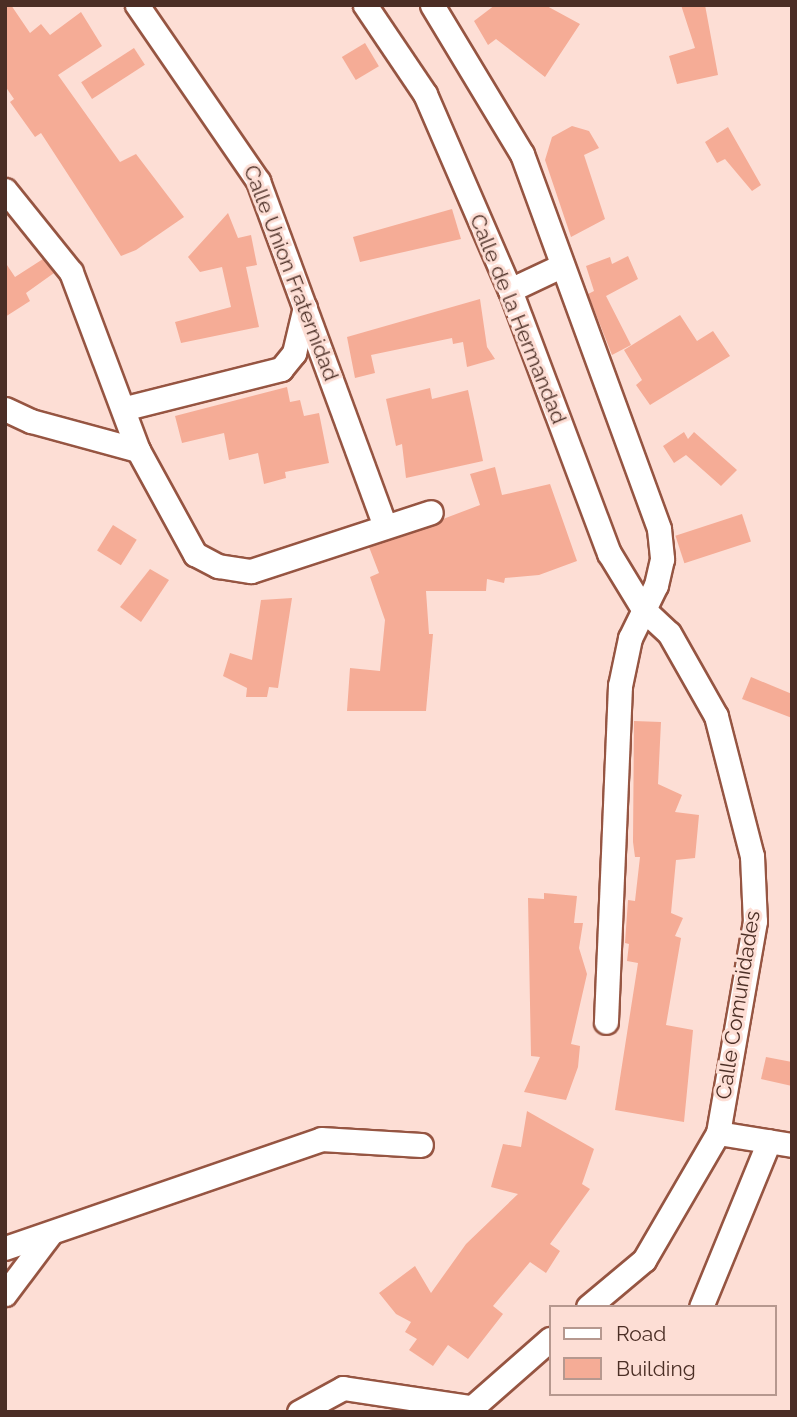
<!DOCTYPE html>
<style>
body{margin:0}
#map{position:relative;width:797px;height:1417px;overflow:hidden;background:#fdded5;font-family:Raleway,sans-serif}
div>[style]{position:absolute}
.building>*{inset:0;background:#f5ac96;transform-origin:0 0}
.roads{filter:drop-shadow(2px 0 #965542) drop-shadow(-2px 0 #965542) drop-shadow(0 2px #965542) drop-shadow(0 -2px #965542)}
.street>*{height:23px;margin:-11.5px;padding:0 11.5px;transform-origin:11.5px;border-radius:11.5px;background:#fff}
span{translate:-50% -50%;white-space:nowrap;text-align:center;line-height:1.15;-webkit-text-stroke:6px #fdded5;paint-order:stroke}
.street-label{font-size:21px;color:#4b2e25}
.frame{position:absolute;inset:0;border:7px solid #4b2e25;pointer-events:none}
.legend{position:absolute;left:549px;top:1305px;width:228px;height:91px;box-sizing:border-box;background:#fdded5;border:2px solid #b6988f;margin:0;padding:9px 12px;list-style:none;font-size:21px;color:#4b2e25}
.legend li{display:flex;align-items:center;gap:14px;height:35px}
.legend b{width:35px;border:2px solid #b6988f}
</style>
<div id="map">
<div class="building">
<i style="clip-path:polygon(5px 5px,11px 5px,30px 33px,41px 24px,50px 35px,81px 12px,102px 46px,58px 75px,120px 162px,136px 154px,184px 217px,136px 250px,121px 256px,41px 133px,35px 137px,10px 102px,14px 99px,5px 86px)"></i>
<i style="clip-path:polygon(495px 5px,545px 5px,580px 24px,545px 77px,496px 39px,488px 45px,474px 21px)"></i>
<i style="clip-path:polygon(681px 5px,705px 5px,718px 75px,677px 84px,669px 56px,695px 48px)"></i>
<i style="left:365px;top:43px;width:27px;height:27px;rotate:59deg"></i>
<i style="left:134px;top:48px;width:20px;height:63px;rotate:57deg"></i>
<i style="clip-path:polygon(572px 126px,589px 131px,599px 148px,584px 155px,605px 219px,571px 237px,545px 160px,552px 137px)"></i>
<i style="clip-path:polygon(728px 127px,761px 185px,752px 191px,725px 159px,717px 163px,705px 142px)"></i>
<i style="clip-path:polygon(452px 209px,461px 239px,360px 262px,353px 237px)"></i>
<i style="clip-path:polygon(228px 213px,238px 238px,251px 235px,257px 265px,246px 267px,259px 327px,181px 343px,175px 322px,231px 307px,222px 267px,200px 272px,188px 257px)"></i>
<i style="clip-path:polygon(628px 256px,638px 279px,606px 296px,631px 345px,612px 355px,588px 294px,594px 291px,586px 266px,610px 257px,612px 264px)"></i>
<i style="clip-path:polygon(43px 259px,54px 273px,26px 293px,30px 301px,5px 317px,5px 262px,15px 277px)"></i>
<i style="clip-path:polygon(480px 299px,487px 347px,495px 359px,467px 367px,463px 342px,453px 344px,452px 338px,371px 355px,375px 373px,355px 378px,347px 337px)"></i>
<i style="clip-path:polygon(680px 315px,697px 341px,713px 331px,730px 356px,650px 405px,636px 385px,642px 380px,624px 350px)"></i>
<i style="clip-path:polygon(287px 387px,290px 402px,300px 400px,304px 416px,319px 413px,329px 463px,285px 472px,286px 478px,264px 484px,258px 453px,229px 460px,224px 433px,182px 443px,175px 416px)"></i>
<i style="clip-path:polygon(430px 388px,432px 399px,468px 390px,483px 461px,406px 478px,402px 444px,396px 446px,386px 399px)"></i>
<i style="clip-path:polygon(684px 432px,688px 439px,694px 432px,737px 470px,721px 486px,686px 455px,674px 463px,663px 446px)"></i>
<i style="clip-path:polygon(495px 467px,502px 495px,550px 484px,577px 561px,539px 575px,505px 578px,504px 583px,487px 579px,486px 591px,426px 591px,429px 634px,433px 634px,426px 711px,347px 711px,350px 668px,380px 671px,385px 620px,370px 577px,379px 573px,369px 547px,480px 505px,470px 474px)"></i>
<i style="left:742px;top:514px;width:29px;height:70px;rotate:72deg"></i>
<i style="left:113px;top:525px;width:28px;height:30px;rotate:32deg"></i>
<i style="clip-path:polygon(150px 569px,169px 580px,141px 622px,120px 607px)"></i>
<i style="clip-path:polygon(292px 598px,278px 688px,269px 687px,267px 697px,246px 697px,247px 688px,223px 676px,230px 653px,252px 660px,261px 600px)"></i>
<i style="clip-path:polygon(751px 677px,792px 694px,792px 718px,742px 699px)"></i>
<i style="clip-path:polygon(634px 721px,661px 722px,658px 784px,682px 795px,675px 812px,699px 815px,695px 858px,676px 860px,671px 913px,683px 918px,675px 936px,681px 938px,666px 1025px,693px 1030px,684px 1122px,615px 1110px,638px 963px,627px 961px,629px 944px,625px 943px,628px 900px,635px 901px,640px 857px,635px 857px,633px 842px)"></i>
<i style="clip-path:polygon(544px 893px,577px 896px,574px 923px,583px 923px,579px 948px,587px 974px,571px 1044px,580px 1046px,578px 1067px,566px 1100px,524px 1092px,540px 1057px,531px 1056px,528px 898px,544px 899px)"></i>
<i style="clip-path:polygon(766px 1057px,792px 1062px,792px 1086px,761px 1079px)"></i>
<i style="clip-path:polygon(527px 1111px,594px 1149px,582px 1184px,590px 1189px,550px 1244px,560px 1251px,546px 1273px,530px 1262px,493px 1306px,503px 1314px,468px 1359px,448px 1345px,433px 1366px,409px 1350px,417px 1339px,405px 1332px,411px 1322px,396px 1314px,379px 1293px,415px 1266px,431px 1293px,466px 1244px,518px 1194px,491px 1187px,503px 1144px,521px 1147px)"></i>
</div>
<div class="roads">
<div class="street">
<i style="left:137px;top:5px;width:214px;rotate:55.5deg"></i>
<i style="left:258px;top:181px;width:368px;rotate:69.8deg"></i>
<i style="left:365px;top:5px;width:107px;rotate:56deg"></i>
<i style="left:425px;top:94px;width:214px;rotate:66.6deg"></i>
<i style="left:510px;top:290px;width:281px;rotate:69.4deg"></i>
<i style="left:609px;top:553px;width:66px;rotate:58.7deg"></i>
<i style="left:643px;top:609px;width:35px;rotate:43deg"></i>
<i style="left:669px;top:633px;width:95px;rotate:60.5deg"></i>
<i style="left:716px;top:716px;width:145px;rotate:75.6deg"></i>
<i style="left:752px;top:856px;width:65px;rotate:87.4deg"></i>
<i style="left:755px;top:921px;width:215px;rotate:99.9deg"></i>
<i style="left:718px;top:1133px;width:147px;rotate:120.2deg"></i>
<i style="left:644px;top:1260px;width:73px;rotate:140deg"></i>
<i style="left:432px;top:5px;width:174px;rotate:58.9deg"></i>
<i style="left:522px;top:154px;width:399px;rotate:69.9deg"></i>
<i style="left:659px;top:529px;width:30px;rotate:84deg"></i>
<i style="left:662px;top:559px;width:27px;rotate:103deg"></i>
<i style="left:656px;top:585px;width:59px;rotate:116.1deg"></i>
<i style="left:630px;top:638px;width:49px;rotate:101.8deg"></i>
<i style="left:620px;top:686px;width:336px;rotate:92.4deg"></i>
<i style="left:5px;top:190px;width:105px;rotate:51.2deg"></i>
<i style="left:71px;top:272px;width:190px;rotate:69.4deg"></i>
<i style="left:138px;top:450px;width:119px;rotate:61.3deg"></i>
<i style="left:195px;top:554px;width:26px;rotate:28deg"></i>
<i style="left:218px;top:566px;width:33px;rotate:9deg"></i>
<i style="left:251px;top:571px;width:189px;rotate:-18.1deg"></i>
<i style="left:510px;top:290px;width:56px;rotate:-25.2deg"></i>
<i style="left:126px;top:408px;width:160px;rotate:-14.1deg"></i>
<i style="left:281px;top:369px;width:21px;rotate:-51deg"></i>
<i style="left:294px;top:353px;width:47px;rotate:-76.6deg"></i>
<i style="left:5px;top:409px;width:29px;rotate:25deg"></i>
<i style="left:31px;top:421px;width:111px;rotate:15.2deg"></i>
<i style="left:718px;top:1133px;width:75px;rotate:9.2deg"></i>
<i style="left:5px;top:1248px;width:334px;rotate:-19deg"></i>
<i style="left:321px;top:1139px;width:100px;rotate:3.4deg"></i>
<i style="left:5px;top:1294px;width:75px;rotate:-53.1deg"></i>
<i style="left:701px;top:1307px;width:179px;rotate:-67.7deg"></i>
<i style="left:299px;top:1412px;width:50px;rotate:-28.6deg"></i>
<i style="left:343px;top:1388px;width:127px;rotate:8.6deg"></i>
<i style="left:467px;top:1412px;width:111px;rotate:-41.3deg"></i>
</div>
</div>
<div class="street-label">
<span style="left:291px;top:273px;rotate:69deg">Calle Union Fraternidad</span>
<span style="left:518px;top:319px;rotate:68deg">Calle de la Hermandad</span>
<span style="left:738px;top:1005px;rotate:-81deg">Calle Comunidades</span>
</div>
<div class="frame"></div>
<ul class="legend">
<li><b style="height:9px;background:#fff"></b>Road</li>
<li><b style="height:19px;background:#f5ac96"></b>Building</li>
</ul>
</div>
